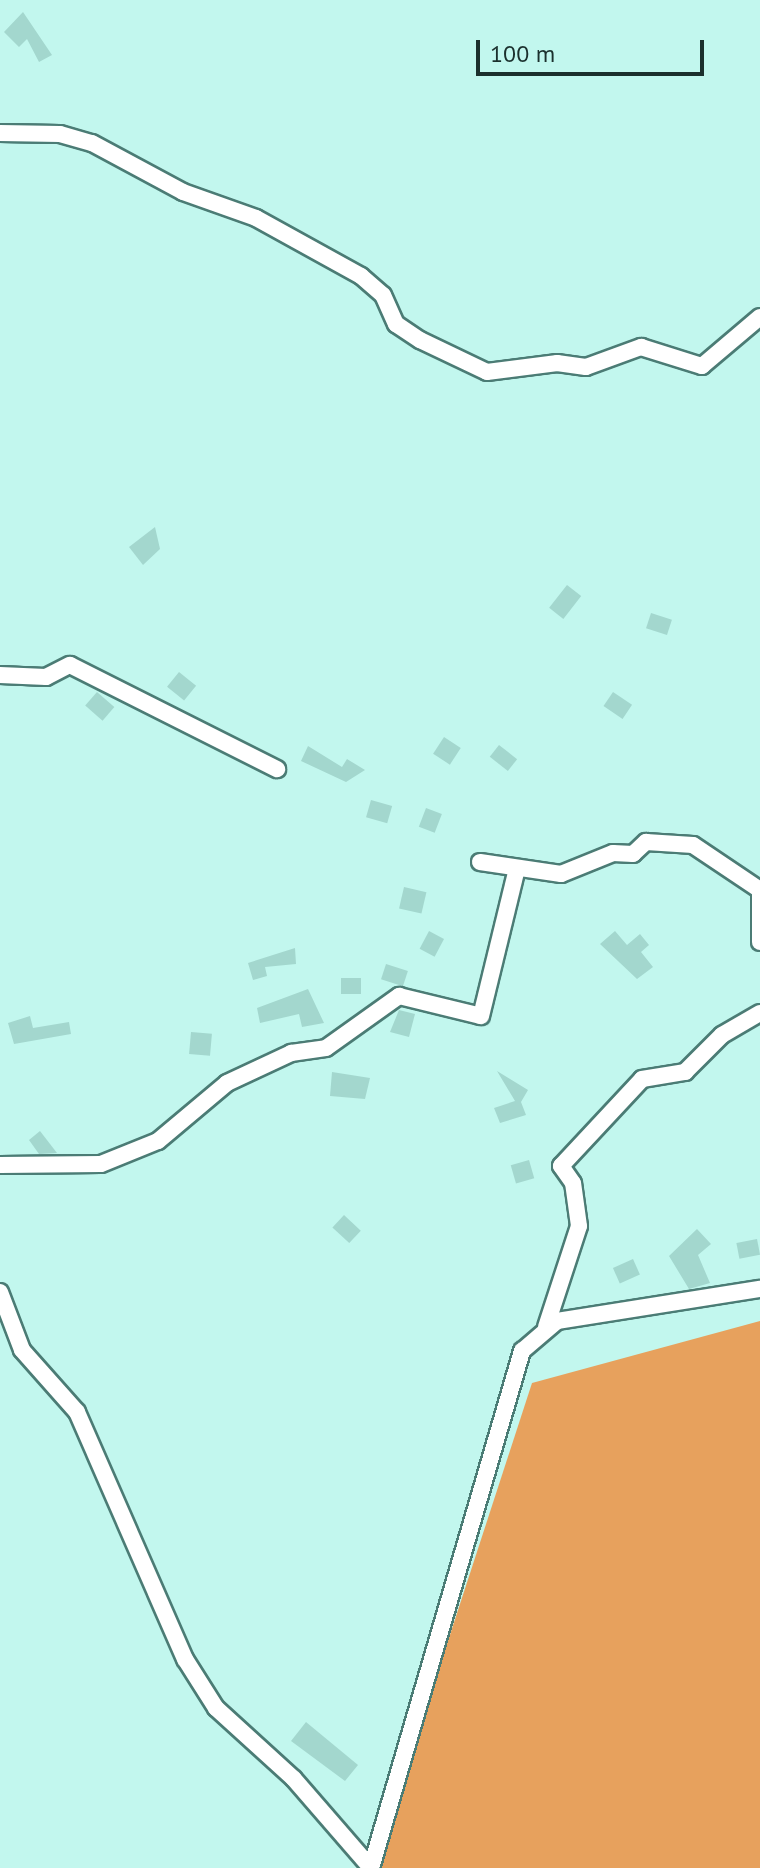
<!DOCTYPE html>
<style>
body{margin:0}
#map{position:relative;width:760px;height:1868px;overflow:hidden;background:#c2f7ee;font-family:"PT Sans",sans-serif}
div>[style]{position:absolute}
.forest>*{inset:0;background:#e7a15d}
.building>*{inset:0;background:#a3d7ce;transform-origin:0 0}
.roads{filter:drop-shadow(2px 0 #4b7c75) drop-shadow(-2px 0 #4b7c75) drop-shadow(0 2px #4b7c75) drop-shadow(0 -2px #4b7c75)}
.street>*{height:16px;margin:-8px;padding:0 8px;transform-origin:8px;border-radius:8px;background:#fff}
span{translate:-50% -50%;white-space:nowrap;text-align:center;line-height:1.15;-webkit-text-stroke:7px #c2f7ee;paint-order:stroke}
.scale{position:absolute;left:476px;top:40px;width:228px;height:36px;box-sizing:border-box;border:4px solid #1b302d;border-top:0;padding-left:10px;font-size:24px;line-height:28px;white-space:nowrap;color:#1b302d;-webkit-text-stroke:6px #c2f7ee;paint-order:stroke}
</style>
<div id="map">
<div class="forest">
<i style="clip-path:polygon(760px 1321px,760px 1868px,374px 1868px,532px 1383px)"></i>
</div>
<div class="building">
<i style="clip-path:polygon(23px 12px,52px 55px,39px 62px,27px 39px,19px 47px,4px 32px)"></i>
<i style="clip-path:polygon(155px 527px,160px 549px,143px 565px,129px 547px)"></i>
<i style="left:567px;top:585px;width:18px;height:29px;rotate:38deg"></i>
<i style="left:651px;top:613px;width:22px;height:16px;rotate:18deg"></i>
<i style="left:179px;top:672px;width:22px;height:19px;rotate:39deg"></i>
<i style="left:97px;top:692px;width:23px;height:18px;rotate:41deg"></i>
<i style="left:613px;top:692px;width:23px;height:17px;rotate:34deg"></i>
<i style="left:444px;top:737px;width:20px;height:20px;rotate:33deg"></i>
<i style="left:499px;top:745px;width:23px;height:15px;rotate:38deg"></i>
<i style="clip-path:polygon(308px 746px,342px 767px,347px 759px,365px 770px,346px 782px,301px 761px)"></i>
<i style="left:371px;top:800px;width:22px;height:18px;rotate:16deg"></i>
<i style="left:426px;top:808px;width:17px;height:20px;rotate:21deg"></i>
<i style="left:404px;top:887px;width:23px;height:22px;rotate:13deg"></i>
<i style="left:429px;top:931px;width:17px;height:20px;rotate:28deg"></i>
<i style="clip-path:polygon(615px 931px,627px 945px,640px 934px,649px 945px,641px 952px,653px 967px,637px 979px,600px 944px)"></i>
<i style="clip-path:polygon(295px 948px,296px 964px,265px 967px,267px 976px,253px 980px,248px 963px)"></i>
<i style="left:386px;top:964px;width:23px;height:16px;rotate:18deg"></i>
<i style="left:341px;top:978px;width:20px;height:16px"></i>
<i style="clip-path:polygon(308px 989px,324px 1023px,302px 1027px,299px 1014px,260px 1023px,257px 1008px)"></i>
<i style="clip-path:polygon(399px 1010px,415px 1014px,409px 1037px,390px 1032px)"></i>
<i style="clip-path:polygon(30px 1016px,33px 1028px,69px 1022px,71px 1034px,14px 1044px,8px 1023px)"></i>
<i style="left:191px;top:1032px;width:21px;height:22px;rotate:5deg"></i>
<i style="clip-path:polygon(497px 1071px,528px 1090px,521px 1102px,526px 1115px,500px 1123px,494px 1108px,515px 1101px)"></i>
<i style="clip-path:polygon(332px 1072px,370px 1078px,365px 1099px,330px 1096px)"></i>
<i style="clip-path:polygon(40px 1131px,57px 1153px,39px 1154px,29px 1140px)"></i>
<i style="left:529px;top:1160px;width:19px;height:19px;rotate:74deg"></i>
<i style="left:344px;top:1215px;width:23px;height:17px;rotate:43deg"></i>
<i style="clip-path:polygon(697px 1229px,711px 1244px,698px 1255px,710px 1283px,689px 1289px,669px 1256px)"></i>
<i style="left:757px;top:1239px;width:16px;height:21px;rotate:79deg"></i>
<i style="left:633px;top:1259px;width:17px;height:22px;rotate:66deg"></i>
<i style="clip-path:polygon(306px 1722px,358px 1765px,345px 1781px,291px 1741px)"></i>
</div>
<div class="roads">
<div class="street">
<i style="left:0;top:133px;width:60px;rotate:1deg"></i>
<i style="left:60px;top:134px;width:33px;rotate:16deg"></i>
<i style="left:92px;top:143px;width:103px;rotate:28.3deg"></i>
<i style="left:183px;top:192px;width:77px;rotate:19.6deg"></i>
<i style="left:256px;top:218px;width:120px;rotate:28.9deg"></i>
<i style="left:361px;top:276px;width:29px;rotate:41deg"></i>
<i style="left:383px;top:295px;width:32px;rotate:66deg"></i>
<i style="left:396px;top:324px;width:29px;rotate:34deg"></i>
<i style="left:420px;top:340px;width:74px;rotate:25.5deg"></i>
<i style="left:487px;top:372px;width:71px;rotate:-7.3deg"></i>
<i style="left:557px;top:363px;width:29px;rotate:8deg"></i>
<i style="left:586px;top:367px;width:59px;rotate:-20deg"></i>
<i style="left:641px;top:347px;width:64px;rotate:17.3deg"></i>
<i style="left:702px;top:366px;width:76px;rotate:-40.2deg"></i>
<i style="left:0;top:675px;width:46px;rotate:2.5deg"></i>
<i style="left:46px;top:677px;width:27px;rotate:-27deg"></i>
<i style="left:70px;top:665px;width:232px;rotate:26.7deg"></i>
<i style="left:480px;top:862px;width:82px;rotate:8.4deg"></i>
<i style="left:561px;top:874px;width:56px;rotate:-22deg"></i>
<i style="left:613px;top:853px;width:20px;rotate:3deg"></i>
<i style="left:633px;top:854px;width:18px;rotate:-43deg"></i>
<i style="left:646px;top:842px;width:47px;rotate:3.7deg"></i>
<i style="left:693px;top:845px;width:81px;rotate:33.9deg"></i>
<i style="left:760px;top:890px;width:52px;rotate:90deg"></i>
<i style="left:0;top:1165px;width:101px;rotate:-0.6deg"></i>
<i style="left:101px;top:1164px;width:61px;rotate:-22deg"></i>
<i style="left:158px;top:1141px;width:90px;rotate:-40deg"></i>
<i style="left:227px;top:1083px;width:71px;rotate:-25.1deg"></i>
<i style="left:291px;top:1053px;width:35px;rotate:-8deg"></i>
<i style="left:326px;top:1048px;width:90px;rotate:-35.5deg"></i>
<i style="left:399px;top:996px;width:84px;rotate:13.7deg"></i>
<i style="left:481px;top:1016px;width:152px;rotate:-76.3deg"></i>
<i style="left:0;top:1292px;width:62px;rotate:69.2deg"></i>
<i style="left:22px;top:1350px;width:83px;rotate:48.4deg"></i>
<i style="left:77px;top:1412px;width:270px;rotate:66.4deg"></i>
<i style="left:185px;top:1659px;width:58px;rotate:57.7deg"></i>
<i style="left:216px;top:1708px;width:105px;rotate:42.3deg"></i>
<i style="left:294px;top:1779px;width:118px;rotate:49.1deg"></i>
<i style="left:546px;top:1327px;width:106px;rotate:-71.9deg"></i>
<i style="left:579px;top:1226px;width:43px;rotate:-97.9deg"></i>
<i style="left:573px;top:1183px;width:21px;rotate:-125deg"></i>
<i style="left:561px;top:1166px;width:119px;rotate:-47deg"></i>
<i style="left:642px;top:1079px;width:44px;rotate:-9.2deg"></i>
<i style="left:685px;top:1072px;width:52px;rotate:-45deg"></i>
<i style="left:722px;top:1035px;width:44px;rotate:-30.1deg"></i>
<i style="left:371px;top:1868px;width:539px;rotate:-73.72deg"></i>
<i style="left:522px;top:1351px;width:46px;rotate:-40.6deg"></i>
<i style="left:557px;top:1321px;width:206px;rotate:-9deg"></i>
</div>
</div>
<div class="scale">100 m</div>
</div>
